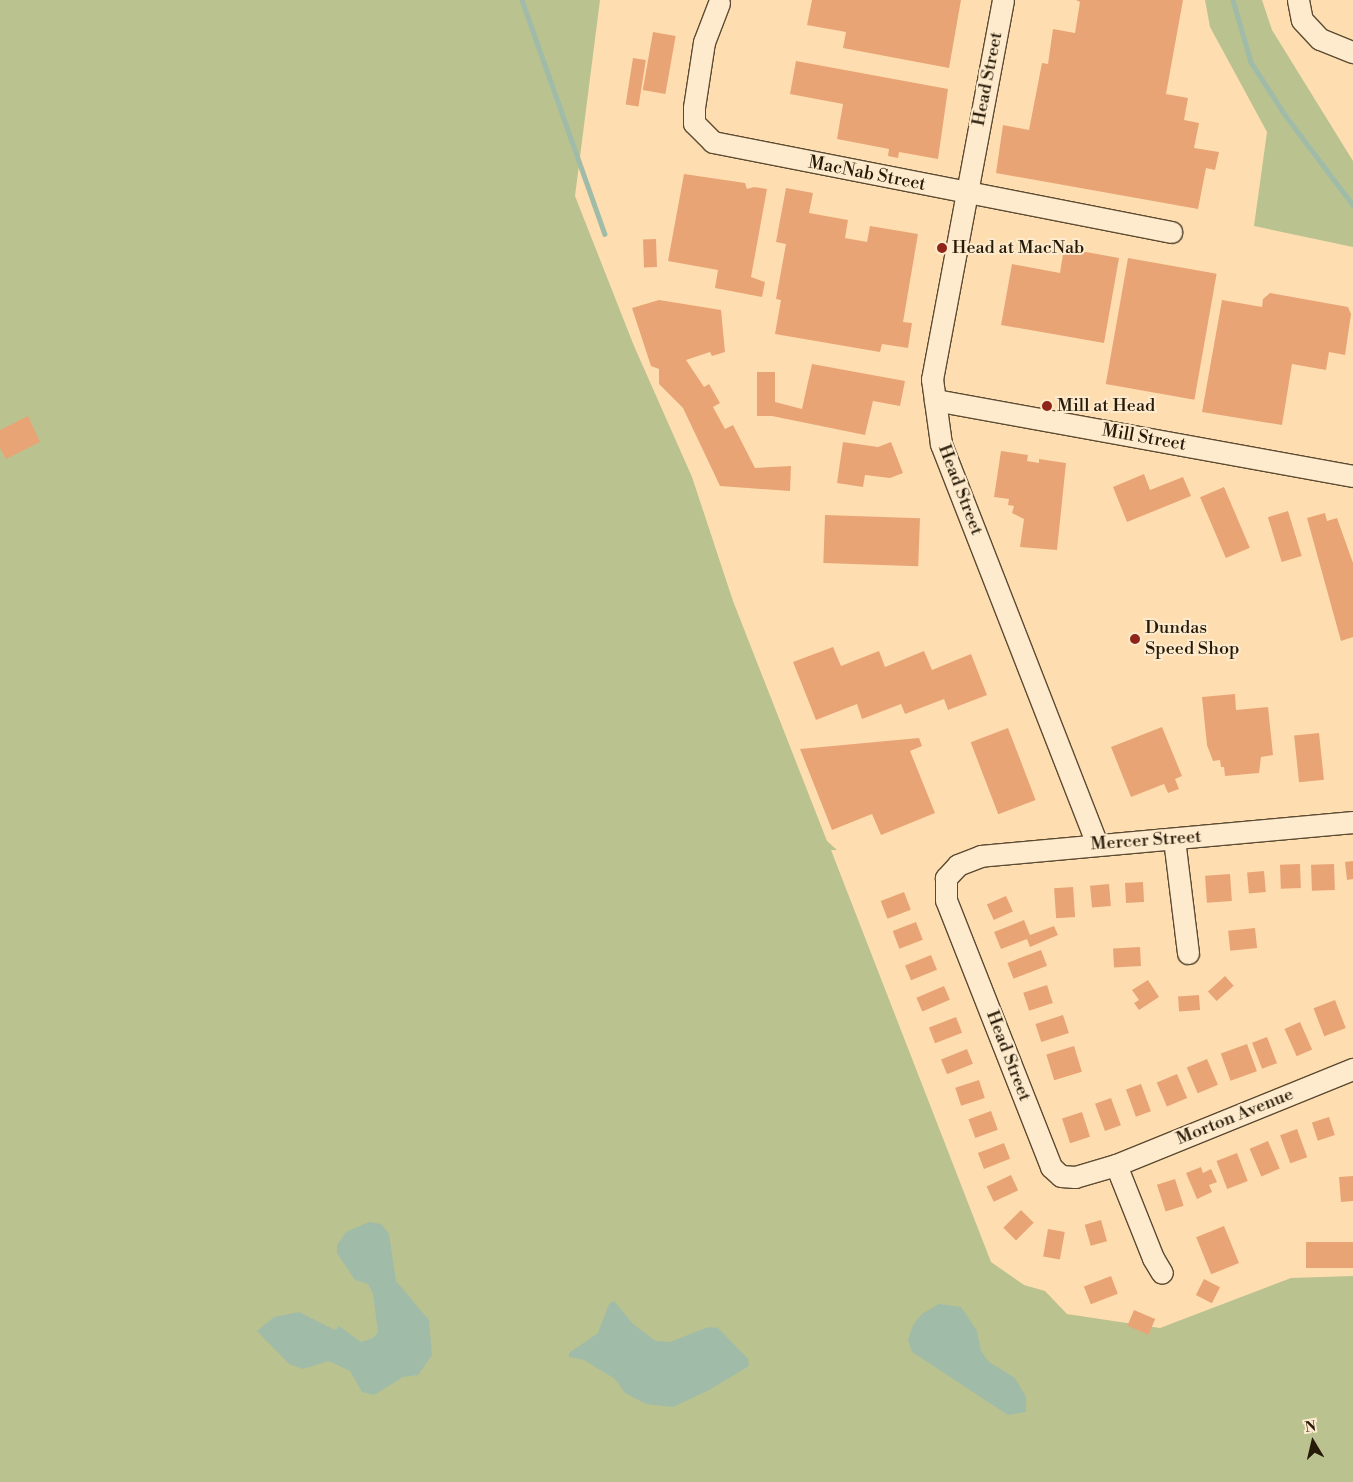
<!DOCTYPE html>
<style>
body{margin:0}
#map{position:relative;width:1353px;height:1482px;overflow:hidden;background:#fedeb0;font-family:"Libre Bodoni",serif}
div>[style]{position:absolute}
.green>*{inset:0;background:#bac28f}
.water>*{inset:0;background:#a0bca8}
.stream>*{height:4.5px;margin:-2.25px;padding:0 2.25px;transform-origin:2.25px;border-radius:2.25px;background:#a0bca8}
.building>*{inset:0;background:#e9a476;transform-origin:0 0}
.roads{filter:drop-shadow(1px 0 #5c4b32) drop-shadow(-1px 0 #5c4b32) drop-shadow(0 1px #5c4b32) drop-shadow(0 -1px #5c4b32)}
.minor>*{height:21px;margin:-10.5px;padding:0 10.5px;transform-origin:10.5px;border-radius:10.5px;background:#feeacc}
.dots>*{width:14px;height:14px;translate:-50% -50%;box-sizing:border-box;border:2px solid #feeacc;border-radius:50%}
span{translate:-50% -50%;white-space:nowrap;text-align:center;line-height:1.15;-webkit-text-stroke:4px #feeacc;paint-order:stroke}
.street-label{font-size:18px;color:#261a08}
.poi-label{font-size:18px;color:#261a08}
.left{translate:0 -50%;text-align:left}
.north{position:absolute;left:1288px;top:1417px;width:50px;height:50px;-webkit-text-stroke:4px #feeacc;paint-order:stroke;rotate:351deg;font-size:14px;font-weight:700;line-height:20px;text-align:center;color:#261a08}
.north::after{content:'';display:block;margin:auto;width:18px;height:22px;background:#261a08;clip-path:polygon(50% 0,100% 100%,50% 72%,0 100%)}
</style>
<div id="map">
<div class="green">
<i style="clip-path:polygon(0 0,600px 0,575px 196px,634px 346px,692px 477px,733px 601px,827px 841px,837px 850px,831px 850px,991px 1262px,1024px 1285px,1045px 1291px,1067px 1314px,1160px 1328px,1291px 1278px,1353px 1276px,1353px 1482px,0 1482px)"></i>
<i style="clip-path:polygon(1205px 0,1262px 0,1272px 30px,1353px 161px,1353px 247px,1254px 226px,1267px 132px,1210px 27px)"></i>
</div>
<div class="water">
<i style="clip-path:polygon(369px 1222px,381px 1224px,389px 1234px,396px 1281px,429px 1320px,432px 1355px,418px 1375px,403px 1377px,374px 1395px,362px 1392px,350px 1371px,329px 1361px,303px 1369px,289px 1364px,257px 1331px,274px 1317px,299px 1312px,335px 1330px,339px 1326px,361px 1342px,373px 1338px,378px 1332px,373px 1294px,368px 1284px,355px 1280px,337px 1253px,337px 1245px,346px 1232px)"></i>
<i style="clip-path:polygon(614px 1301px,633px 1324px,656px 1341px,670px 1342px,708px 1327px,718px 1328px,748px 1359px,749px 1366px,709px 1390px,673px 1407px,646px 1404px,625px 1393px,615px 1379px,584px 1360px,569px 1357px,569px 1353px,598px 1333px,609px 1304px)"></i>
<i style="clip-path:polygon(939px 1304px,961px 1307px,977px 1331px,981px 1351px,989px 1362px,1015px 1378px,1026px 1397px,1026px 1412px,1008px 1415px,912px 1352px,908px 1340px,913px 1325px,922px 1314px)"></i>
</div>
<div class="stream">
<i style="left:522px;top:0;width:248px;rotate:70.5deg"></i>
<i style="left:1233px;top:0;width:65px;rotate:73.8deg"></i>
<i style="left:1251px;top:62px;width:64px;rotate:57.1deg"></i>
<i style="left:1286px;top:116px;width:111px;rotate:53deg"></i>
</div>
<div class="building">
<i style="clip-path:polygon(812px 0,961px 0,949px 68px,843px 48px,846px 32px,807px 25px)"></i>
<i style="clip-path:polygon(1076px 0,1183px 0,1166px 94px,1188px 98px,1184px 120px,1199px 123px,1194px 148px,1219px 152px,1215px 170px,1206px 168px,1198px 209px,996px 173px,1003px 125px,1029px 130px,1042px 63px,1048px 64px,1053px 29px,1075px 33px,1080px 2px)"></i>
<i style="left:653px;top:32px;width:23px;height:59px;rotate:10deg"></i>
<i style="left:633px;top:58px;width:13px;height:47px;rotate:9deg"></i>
<i style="clip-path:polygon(796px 61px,948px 89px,938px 159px,899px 152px,898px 158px,888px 156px,889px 149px,837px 139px,843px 104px,790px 94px)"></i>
<i style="clip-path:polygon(684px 174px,745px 183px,747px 189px,754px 187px,767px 189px,751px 277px,765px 282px,762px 297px,715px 288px,718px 270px,668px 261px)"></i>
<i style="clip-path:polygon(786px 188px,813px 193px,809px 213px,848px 220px,845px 238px,867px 242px,870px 226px,918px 234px,903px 322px,912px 323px,908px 348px,882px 344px,880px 352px,775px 334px,781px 300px,776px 299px,786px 244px,776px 242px)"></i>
<i style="left:656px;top:239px;width:28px;height:13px;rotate:88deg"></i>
<i style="clip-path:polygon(1064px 248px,1119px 258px,1104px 343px,1001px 325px,1012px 264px,1060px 273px)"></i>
<i style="left:1128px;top:258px;width:90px;height:128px;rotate:10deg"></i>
<i style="clip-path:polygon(1270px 293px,1348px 307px,1351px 314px,1345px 355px,1329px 352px,1326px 370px,1292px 364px,1282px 425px,1202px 412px,1222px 300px,1262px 307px,1263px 299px)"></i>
<i style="clip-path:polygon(659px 300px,721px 310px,725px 352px,712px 356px,710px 352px,686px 360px,704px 387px,709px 384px,720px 403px,713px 407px,725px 429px,733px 425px,755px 468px,791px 466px,790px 491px,720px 486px,683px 408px,659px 384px,659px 369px,651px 366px,632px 308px)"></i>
<i style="clip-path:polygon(812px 364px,905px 381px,900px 406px,873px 401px,865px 435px,772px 416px,757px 416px,757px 372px,775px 372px,775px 402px,802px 409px)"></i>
<i style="clip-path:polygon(28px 416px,40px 442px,6px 459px,0 448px,0 430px)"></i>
<i style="clip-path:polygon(843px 442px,878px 447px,891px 442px,903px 473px,890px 478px,865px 475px,863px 487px,837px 483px)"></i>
<i style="clip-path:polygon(1001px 451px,1028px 455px,1027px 461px,1039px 463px,1039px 459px,1066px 463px,1057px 550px,1020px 547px,1024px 519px,1012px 513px,1014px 506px,1008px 505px,1009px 499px,994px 497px)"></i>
<i style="clip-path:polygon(1144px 474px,1150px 490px,1183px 477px,1191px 496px,1127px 522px,1113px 487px)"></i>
<i style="left:1224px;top:487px;width:66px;height:26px;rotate:67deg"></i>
<i style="left:1288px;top:511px;width:47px;height:21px;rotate:73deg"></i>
<i style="clip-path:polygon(1325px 513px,1327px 521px,1337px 518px,1353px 563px,1353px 637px,1341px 641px,1307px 518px)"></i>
<i style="left:825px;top:515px;width:95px;height:48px;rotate:2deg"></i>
<i style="clip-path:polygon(833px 647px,841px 666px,879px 651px,885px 667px,924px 651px,932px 670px,971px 654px,987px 695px,948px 710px,944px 699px,905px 714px,901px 704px,862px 719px,857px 704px,816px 720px,793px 662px)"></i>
<i style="clip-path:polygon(1235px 694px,1236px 710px,1268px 707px,1273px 755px,1261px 757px,1259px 773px,1225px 776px,1224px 767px,1221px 767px,1220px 760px,1213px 761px,1207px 745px,1202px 697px)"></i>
<i style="clip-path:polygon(1162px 727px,1182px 776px,1175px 779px,1179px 789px,1168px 793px,1164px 784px,1131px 797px,1111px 747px)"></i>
<i style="left:1008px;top:728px;width:77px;height:40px;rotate:69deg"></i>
<i style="left:1319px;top:733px;width:47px;height:25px;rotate:84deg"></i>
<i style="clip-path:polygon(919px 738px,922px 746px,910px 751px,935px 813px,881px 835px,872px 814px,832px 830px,800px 749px)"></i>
<i style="clip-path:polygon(1353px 861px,1353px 879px,1347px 880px,1345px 862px)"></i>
<i style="left:1300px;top:864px;width:24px;height:20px;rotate:88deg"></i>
<i style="left:1334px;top:864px;width:26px;height:23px;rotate:88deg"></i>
<i style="left:1264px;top:871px;width:21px;height:17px;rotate:85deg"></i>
<i style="left:1230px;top:874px;width:27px;height:25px;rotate:86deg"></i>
<i style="left:1143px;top:882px;width:20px;height:18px;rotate:87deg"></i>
<i style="left:1109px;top:884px;width:22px;height:19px;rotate:85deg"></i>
<i style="left:1073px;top:887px;width:30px;height:19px;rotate:86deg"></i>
<i style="left:904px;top:892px;width:19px;height:25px;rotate:69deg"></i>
<i style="left:1006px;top:896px;width:17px;height:21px;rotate:66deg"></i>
<i style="clip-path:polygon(1024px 920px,1030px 935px,1054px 926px,1058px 935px,1030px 947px,1027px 939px,1001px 949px,994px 932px)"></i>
<i style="left:916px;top:922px;width:19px;height:25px;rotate:69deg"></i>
<i style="left:1255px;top:928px;width:20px;height:27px;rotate:84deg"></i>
<i style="left:1140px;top:947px;width:19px;height:27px;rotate:87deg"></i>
<i style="left:1041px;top:950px;width:17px;height:36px;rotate:69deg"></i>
<i style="left:931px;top:955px;width:16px;height:28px;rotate:68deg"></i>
<i style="left:1225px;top:976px;width:13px;height:23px;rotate:48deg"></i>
<i style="clip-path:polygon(1148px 980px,1159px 997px,1139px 1010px,1134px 1003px,1139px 1000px,1132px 990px)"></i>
<i style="left:1047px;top:985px;width:19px;height:25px;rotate:72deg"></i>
<i style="left:944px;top:986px;width:15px;height:30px;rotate:67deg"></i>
<i style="left:1199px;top:995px;width:15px;height:21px;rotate:86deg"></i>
<i style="left:1335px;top:1000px;width:30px;height:23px;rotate:69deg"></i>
<i style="left:1063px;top:1015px;width:19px;height:29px;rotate:72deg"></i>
<i style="left:956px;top:1017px;width:17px;height:29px;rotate:69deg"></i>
<i style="left:1300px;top:1022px;width:30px;height:17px;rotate:66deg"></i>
<i style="left:1267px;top:1037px;width:28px;height:16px;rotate:69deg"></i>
<i style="left:1247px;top:1044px;width:29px;height:28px;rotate:70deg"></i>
<i style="left:1074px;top:1046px;width:27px;height:29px;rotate:73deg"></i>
<i style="left:967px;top:1049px;width:16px;height:28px;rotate:68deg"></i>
<i style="left:1207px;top:1059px;width:28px;height:22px;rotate:67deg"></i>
<i style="left:1177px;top:1074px;width:26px;height:22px;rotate:67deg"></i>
<i style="left:979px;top:1080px;width:19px;height:25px;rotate:72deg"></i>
<i style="left:1141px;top:1084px;width:29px;height:16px;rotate:70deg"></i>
<i style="left:1111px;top:1098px;width:29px;height:17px;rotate:70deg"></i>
<i style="left:991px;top:1111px;width:20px;height:24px;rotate:70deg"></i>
<i style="left:1082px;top:1112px;width:26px;height:21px;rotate:72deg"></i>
<i style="left:1329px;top:1117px;width:19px;height:18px;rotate:72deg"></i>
<i style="left:1297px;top:1129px;width:30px;height:18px;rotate:70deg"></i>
<i style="left:1268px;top:1141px;width:30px;height:20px;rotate:67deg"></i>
<i style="left:1004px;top:1143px;width:17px;height:28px;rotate:69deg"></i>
<i style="left:1237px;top:1153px;width:30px;height:22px;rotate:69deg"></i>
<i style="clip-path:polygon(1201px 1167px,1203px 1173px,1211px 1169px,1217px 1182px,1209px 1185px,1212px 1192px,1197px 1199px,1186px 1173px)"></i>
<i style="left:1011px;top:1175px;width:17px;height:27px;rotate:65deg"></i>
<i style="clip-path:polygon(1353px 1176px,1353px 1201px,1341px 1202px,1339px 1177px)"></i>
<i style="left:1175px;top:1179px;width:28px;height:19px;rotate:72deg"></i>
<i style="left:1021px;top:1210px;width:18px;height:25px;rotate:45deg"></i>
<i style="left:1101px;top:1220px;width:22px;height:17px;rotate:74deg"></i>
<i style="left:1224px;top:1226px;width:40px;height:30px;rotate:68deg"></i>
<i style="left:1048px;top:1229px;width:17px;height:28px;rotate:10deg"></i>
<i style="left:1353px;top:1242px;width:26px;height:47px;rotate:90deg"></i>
<i style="left:1111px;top:1276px;width:19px;height:29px;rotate:69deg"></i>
<i style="left:1204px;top:1279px;width:18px;height:18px;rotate:27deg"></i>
<i style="left:1134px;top:1310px;width:23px;height:17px;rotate:23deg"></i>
</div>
<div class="roads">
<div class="minor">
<i style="left:1003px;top:0;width:386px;rotate:100.6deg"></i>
<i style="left:932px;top:379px;width:66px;rotate:82.1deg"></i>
<i style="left:941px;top:444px;width:429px;rotate:68.7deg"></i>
<i style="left:1298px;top:0;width:20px;rotate:79deg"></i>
<i style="left:1302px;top:20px;width:26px;rotate:47deg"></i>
<i style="left:1320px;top:39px;width:35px;rotate:22deg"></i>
<i style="left:719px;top:3px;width:42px;rotate:111deg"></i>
<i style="left:704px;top:42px;width:66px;rotate:98.7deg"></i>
<i style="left:694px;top:107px;width:16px;rotate:90deg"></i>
<i style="left:694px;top:123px;width:27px;rotate:45deg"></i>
<i style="left:713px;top:142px;width:467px;rotate:11.1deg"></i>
<i style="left:935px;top:400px;width:425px;rotate:10.3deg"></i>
<i style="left:1353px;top:822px;width:374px;rotate:174.8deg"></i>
<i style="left:981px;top:856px;width:25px;rotate:159deg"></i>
<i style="left:958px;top:865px;width:18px;rotate:133deg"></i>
<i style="left:946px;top:878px;width:22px;rotate:90deg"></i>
<i style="left:946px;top:900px;width:287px;rotate:68.5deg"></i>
<i style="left:1051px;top:1167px;width:13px;rotate:42deg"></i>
<i style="left:1061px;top:1176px;width:14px;rotate:4deg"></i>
<i style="left:1075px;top:1177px;width:43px;rotate:-16.3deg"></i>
<i style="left:1116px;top:1165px;width:256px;rotate:-22.1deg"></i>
<i style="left:1174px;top:839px;width:115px;rotate:83deg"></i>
<i style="left:1116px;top:1165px;width:100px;rotate:68.3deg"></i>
<i style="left:1153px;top:1258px;width:17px;rotate:59deg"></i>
</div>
</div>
<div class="dots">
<i style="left:942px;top:248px;background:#8f2418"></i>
<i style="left:1047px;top:406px;background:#8f2418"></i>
<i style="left:1135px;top:639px;background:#8f2418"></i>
</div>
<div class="street-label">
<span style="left:988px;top:79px;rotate:-79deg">Head Street</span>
<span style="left:867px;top:174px;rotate:11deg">MacNab Street</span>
<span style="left:1144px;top:438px;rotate:10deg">Mill Street</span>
<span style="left:960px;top:490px;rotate:69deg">Head Street</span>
<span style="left:1146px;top:841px;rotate:-4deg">Mercer Street</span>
<span style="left:1008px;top:1056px;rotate:69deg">Head Street</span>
<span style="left:1235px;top:1117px;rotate:-22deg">Morton Avenue</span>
</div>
<div class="poi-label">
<span class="left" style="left:952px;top:248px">Head at MacNab</span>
<span class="left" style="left:1057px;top:406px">Mill at Head</span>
<span class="left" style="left:1145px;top:639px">Dundas<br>Speed Shop</span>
</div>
<div class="north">N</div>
</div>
